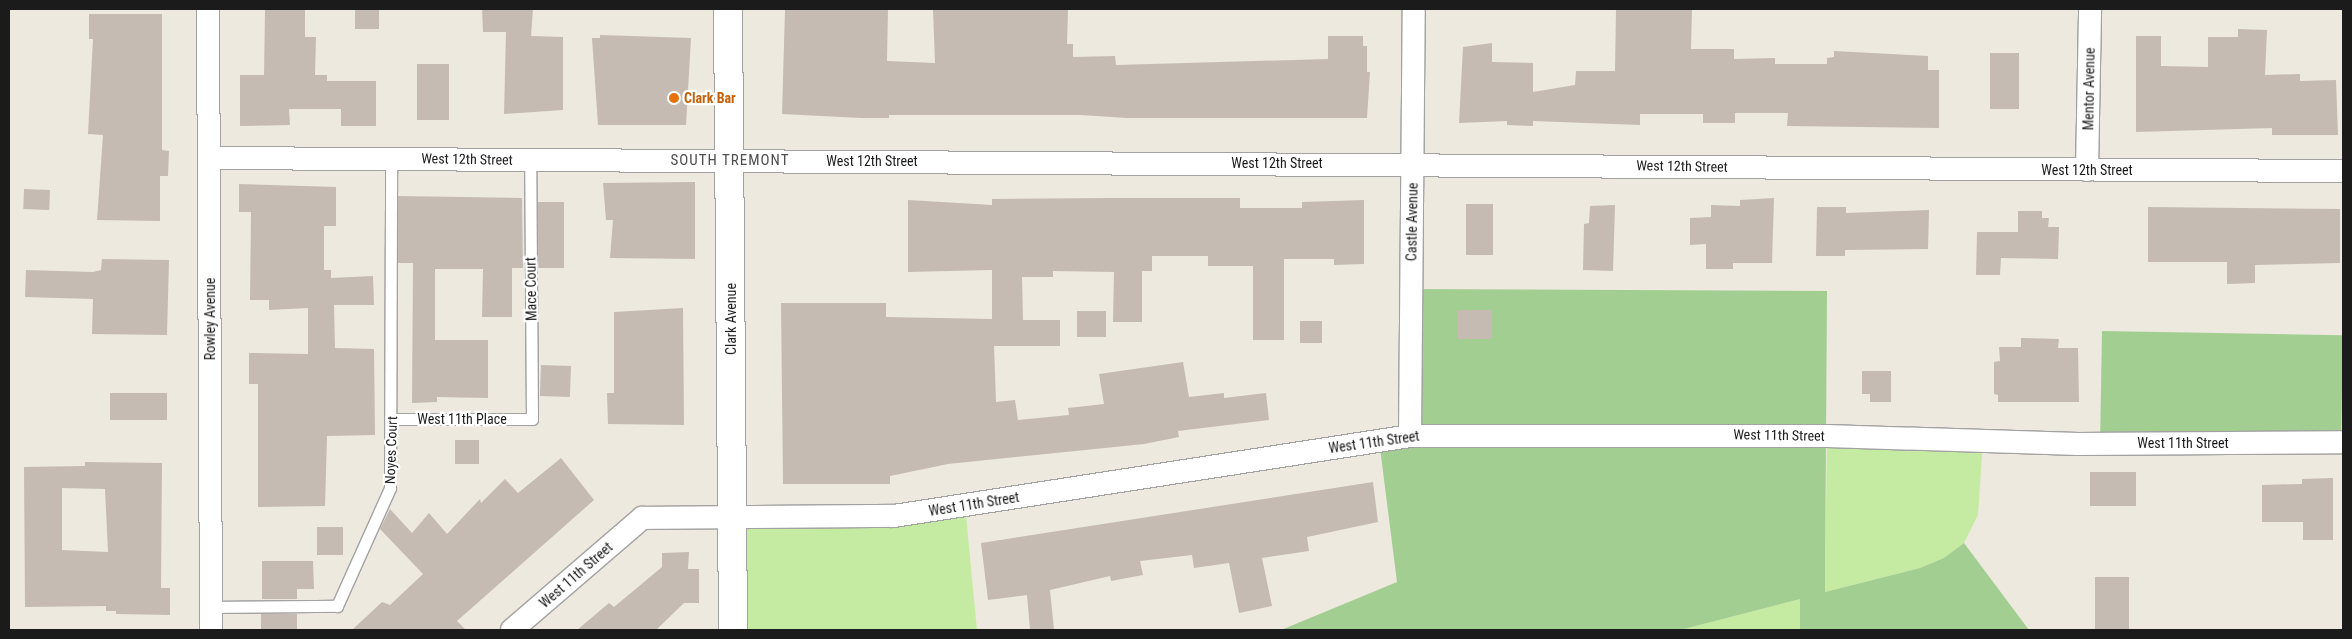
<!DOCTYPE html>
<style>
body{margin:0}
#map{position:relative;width:2352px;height:639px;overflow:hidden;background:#ede9df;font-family:"Roboto Condensed",sans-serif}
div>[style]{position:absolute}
.grass>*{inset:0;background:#c5eba2}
.forest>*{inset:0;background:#a3ce92;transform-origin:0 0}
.building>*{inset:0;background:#c5bbb3;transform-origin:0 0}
.roads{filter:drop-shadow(1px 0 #a2a2a2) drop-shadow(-1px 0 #a2a2a2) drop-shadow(0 1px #a2a2a2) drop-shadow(0 -1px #a2a2a2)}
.service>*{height:11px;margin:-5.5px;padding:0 5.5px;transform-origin:5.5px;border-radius:5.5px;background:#fff}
.minor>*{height:22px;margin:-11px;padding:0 11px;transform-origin:11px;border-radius:11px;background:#fff}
.tertiary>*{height:28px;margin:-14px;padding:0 14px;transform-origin:14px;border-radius:14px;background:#fff}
.dots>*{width:14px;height:14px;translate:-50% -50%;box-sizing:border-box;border:2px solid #fff;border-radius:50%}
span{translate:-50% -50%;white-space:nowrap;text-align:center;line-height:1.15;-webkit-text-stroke:4.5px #fff;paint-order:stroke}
.street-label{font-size:14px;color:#1b1b1b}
.food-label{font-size:14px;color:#c56008;font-weight:700}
.left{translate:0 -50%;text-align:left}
.neighbourhood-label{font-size:15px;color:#4e4e4e;letter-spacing:1px}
.frame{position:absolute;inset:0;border:10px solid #1b1b1b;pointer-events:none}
</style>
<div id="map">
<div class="grass">
<i style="clip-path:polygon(1827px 436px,1983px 440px,1978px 515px,1964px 543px,1945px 558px,1920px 568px,1825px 592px)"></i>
<i style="clip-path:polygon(965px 505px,977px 630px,733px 630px,733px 518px)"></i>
<i style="clip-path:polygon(1800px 599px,1800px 630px,1680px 630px,1683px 629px)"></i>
</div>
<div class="forest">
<i style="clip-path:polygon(1411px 289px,1827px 291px,1825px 592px,1920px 568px,1944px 558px,1964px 543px,2029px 630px,1800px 630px,1800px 599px,1680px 630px,1281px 630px,1397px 582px,1379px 440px,1410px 435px)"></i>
<i style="left:2102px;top:331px;width:241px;height:112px;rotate:1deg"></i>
</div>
<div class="building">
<i style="clip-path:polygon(265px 9px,305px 9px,305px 37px,316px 37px,315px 75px,327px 75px,327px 81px,376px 81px,376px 126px,341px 126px,341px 109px,289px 109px,290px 125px,240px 126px,240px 75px,264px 75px)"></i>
<i style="left:355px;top:9px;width:24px;height:20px"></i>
<i style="clip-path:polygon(482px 9px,533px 9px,531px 36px,563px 37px,563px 110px,504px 114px,506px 32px,483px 32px)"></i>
<i style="clip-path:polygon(785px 9px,888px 9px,887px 61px,935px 63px,933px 9px,1068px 9px,1067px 44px,1073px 44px,1073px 57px,1115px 56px,1116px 65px,1328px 59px,1328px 36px,1363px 36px,1363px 46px,1367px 46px,1367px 72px,1370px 72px,1367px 118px,1127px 118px,1081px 115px,889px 115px,889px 118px,861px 118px,782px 114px)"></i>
<i style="clip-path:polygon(1663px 9px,1692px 9px,1691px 49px,1734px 49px,1734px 59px,1775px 58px,1775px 64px,1827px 64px,1827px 58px,1834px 57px,1834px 51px,1928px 56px,1928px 70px,1939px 70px,1939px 128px,1787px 126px,1788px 113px,1735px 113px,1735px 123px,1703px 123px,1703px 114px,1640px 114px,1640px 125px,1533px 121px,1533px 126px,1507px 125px,1507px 121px,1459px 123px,1463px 47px,1492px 43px,1492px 62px,1533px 63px,1533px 92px,1575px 85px,1576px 71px,1615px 71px,1616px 10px)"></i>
<i style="clip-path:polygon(89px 14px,162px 14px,162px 150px,169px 151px,168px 176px,160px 176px,160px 221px,97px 220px,103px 135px,88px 134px,93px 39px,89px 39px)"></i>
<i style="clip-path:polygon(2238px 29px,2267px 30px,2265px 75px,2300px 74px,2300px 81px,2336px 80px,2338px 135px,2272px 135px,2272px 128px,2136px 132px,2136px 36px,2161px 36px,2161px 66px,2208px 67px,2208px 37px,2238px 37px)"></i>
<i style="clip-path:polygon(600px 35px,691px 38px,686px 125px,598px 125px,592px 38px,600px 38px)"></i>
<i style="left:1990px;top:53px;width:29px;height:56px"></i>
<i style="left:417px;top:64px;width:32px;height:56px"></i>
<i style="clip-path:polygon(695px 182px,695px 259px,610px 258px,613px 220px,606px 220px,603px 183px)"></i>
<i style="clip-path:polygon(239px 184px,336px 187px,336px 226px,324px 226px,324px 270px,331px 270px,331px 278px,373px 276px,374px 305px,334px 305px,335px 348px,374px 349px,375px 435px,327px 436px,325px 506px,258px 507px,258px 384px,249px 384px,249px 353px,308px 354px,308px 308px,269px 310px,269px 300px,250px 300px,251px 212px,239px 212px)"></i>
<i style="left:24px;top:189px;width:26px;height:20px;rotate:2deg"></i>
<i style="clip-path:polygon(398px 196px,522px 198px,523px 268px,512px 268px,512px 317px,482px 317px,483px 269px,435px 269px,435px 340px,488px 340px,488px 398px,437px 397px,437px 402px,412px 403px,413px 263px,398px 263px)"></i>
<i style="clip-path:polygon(1110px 198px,1240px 198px,1240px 208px,1302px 208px,1302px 202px,1364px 200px,1364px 264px,1334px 265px,1334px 259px,1284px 259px,1284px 340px,1253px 340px,1253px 266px,1208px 266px,1208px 256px,1152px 256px,1152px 271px,1142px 271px,1142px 322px,1113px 322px,1114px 272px,1053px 271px,1053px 277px,1022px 277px,1023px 320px,1060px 320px,1060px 346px,994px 346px,996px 402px,1015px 400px,1018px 420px,1069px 415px,1068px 408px,1104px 404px,1099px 374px,1183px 362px,1189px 397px,1224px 393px,1224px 398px,1266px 393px,1269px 420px,1178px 431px,1179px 437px,1144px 444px,948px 464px,890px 476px,890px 484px,783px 484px,781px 303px,886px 303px,886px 317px,992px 319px,992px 270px,908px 272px,908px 200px,992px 205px,992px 199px)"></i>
<i style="clip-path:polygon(1774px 198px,1772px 263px,1733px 263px,1733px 269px,1706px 269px,1706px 244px,1690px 245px,1690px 218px,1711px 217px,1711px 205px,1740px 206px,1740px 200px)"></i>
<i style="left:538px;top:202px;width:26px;height:66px"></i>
<i style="left:1466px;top:204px;width:27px;height:51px"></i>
<i style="clip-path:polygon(1615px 205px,1613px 271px,1583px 270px,1584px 224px,1589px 223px,1590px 206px)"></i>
<i style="clip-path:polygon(1817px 207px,1846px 207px,1846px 213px,1929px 210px,1928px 249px,1845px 250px,1845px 256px,1816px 256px)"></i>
<i style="clip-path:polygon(2148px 207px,2340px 209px,2340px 263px,2255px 265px,2255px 283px,2227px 284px,2227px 262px,2148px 262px)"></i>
<i style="clip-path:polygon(2018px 211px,2042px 211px,2042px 218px,2049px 218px,2048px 227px,2059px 227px,2058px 259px,2001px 258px,2000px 275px,1976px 275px,1977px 232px,2018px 232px)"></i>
<i style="clip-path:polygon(102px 259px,169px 260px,167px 335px,92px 334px,93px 299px,25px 297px,26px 270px,93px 272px,101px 270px)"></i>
<i style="clip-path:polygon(683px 308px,684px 425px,608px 424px,607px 393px,614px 393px,614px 312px)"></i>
<i style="left:1458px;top:310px;width:34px;height:29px"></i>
<i style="left:1077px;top:311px;width:29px;height:26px"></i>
<i style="left:1300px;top:321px;width:22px;height:22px"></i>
<i style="clip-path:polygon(2021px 338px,2059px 339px,2058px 348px,2078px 348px,2079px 402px,1998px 402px,1998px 395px,1994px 394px,1994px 362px,2000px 361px,1999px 347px,2021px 347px)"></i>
<i style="left:541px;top:365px;width:30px;height:31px;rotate:2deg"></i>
<i style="clip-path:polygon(1862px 371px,1891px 371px,1891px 402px,1870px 402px,1870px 394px,1862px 394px)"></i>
<i style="left:110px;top:393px;width:57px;height:27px"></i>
<i style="left:455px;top:440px;width:24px;height:24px"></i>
<i style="clip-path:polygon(561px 458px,594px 500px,457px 621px,466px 630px,352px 630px,382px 602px,390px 605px,423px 574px,380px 529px,390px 509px,412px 533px,429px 513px,447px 534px,480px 499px,481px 503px,505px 479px,518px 493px)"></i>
<i style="clip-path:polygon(evenodd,85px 462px,162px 463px,161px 588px,170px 588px,170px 615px,116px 614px,116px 611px,106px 611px,106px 606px,25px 607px,24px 467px,85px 466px,85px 462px,62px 488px,105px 489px,108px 552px,62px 550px,62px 488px)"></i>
<i style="left:2090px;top:472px;width:46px;height:34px"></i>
<i style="clip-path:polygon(2333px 478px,2333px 540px,2303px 540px,2303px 522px,2262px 522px,2262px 485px,2302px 484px,2302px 479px)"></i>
<i style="clip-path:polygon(1373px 482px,1378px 522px,1307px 537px,1309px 551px,1262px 558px,1272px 606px,1239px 613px,1229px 563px,1194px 568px,1192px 555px,1140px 561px,1143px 575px,1111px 581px,1110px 576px,1050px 590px,1054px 630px,1030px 630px,1027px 595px,988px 600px,981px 543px)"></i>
<i style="left:317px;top:527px;width:26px;height:28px"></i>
<i style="clip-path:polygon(689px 552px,688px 569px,699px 569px,699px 603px,684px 603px,656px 630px,577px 630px,609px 603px,614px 607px,662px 567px,662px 553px)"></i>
<i style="clip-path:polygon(262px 561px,313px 561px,314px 589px,297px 589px,297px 599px,262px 599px)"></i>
<i style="left:2095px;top:577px;width:34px;height:53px"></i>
<i style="left:261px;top:614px;width:36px;height:16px"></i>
</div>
<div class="roads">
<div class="service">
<i style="left:393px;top:419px;width:139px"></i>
<i style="left:532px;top:419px;width:259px;rotate:-90.4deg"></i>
<i style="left:211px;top:607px;width:126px;rotate:-0.5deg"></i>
<i style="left:337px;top:606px;width:129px;rotate:-65.8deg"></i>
<i style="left:390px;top:488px;width:330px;rotate:-89.8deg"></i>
</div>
<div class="minor">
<i style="left:208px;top:9px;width:621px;rotate:89.72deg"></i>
<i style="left:210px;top:158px;width:2133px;rotate:0.35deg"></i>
<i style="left:2087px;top:170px;width:161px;rotate:-88.9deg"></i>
<i style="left:1410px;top:436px;width:427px;rotate:-89.5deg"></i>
<i style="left:512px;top:630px;width:172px;rotate:-40.7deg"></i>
<i style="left:642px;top:518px;width:252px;rotate:-0.5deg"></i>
<i style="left:894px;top:516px;width:522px;rotate:-8.81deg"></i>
<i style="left:1410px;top:436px;width:417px"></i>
<i style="left:1827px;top:436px;width:251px;rotate:1.8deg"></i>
<i style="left:2078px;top:444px;width:265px;rotate:-0.4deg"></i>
</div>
<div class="tertiary">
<i style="left:728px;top:9px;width:621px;rotate:89.54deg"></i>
</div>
</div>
<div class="dots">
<i style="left:674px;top:98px;background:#e8710a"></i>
</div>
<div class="street-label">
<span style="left:2089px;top:89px;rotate:-89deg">Mentor Avenue</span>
<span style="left:467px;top:159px;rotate:1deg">West 12th Street</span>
<span style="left:872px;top:161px">West 12th Street</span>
<span style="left:1277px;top:163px">West 12th Street</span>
<span style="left:1682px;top:166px;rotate:1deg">West 12th Street</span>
<span style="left:2087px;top:170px">West 12th Street</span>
<span style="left:1412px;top:222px;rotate:-89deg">Castle Avenue</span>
<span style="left:531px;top:289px;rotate:-91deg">Mace Court</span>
<span style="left:210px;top:319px;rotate:-90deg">Rowley Avenue</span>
<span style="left:731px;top:319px;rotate:-90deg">Clark Avenue</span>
<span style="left:462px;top:419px">West 11th Place</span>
<span style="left:1779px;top:435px;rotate:1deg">West 11th Street</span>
<span style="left:1374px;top:442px;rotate:-8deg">West 11th Street</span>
<span style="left:2183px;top:443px">West 11th Street</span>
<span style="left:391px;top:450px;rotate:-88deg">Noyes Court</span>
<span style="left:974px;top:504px;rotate:-9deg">West 11th Street</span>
<span style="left:576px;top:575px;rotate:-41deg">West 11th Street</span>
</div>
<div class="food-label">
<span class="left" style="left:684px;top:98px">Clark Bar</span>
</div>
<div class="neighbourhood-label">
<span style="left:730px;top:161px">SOUTH TREMONT</span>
</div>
<div class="frame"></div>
</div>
